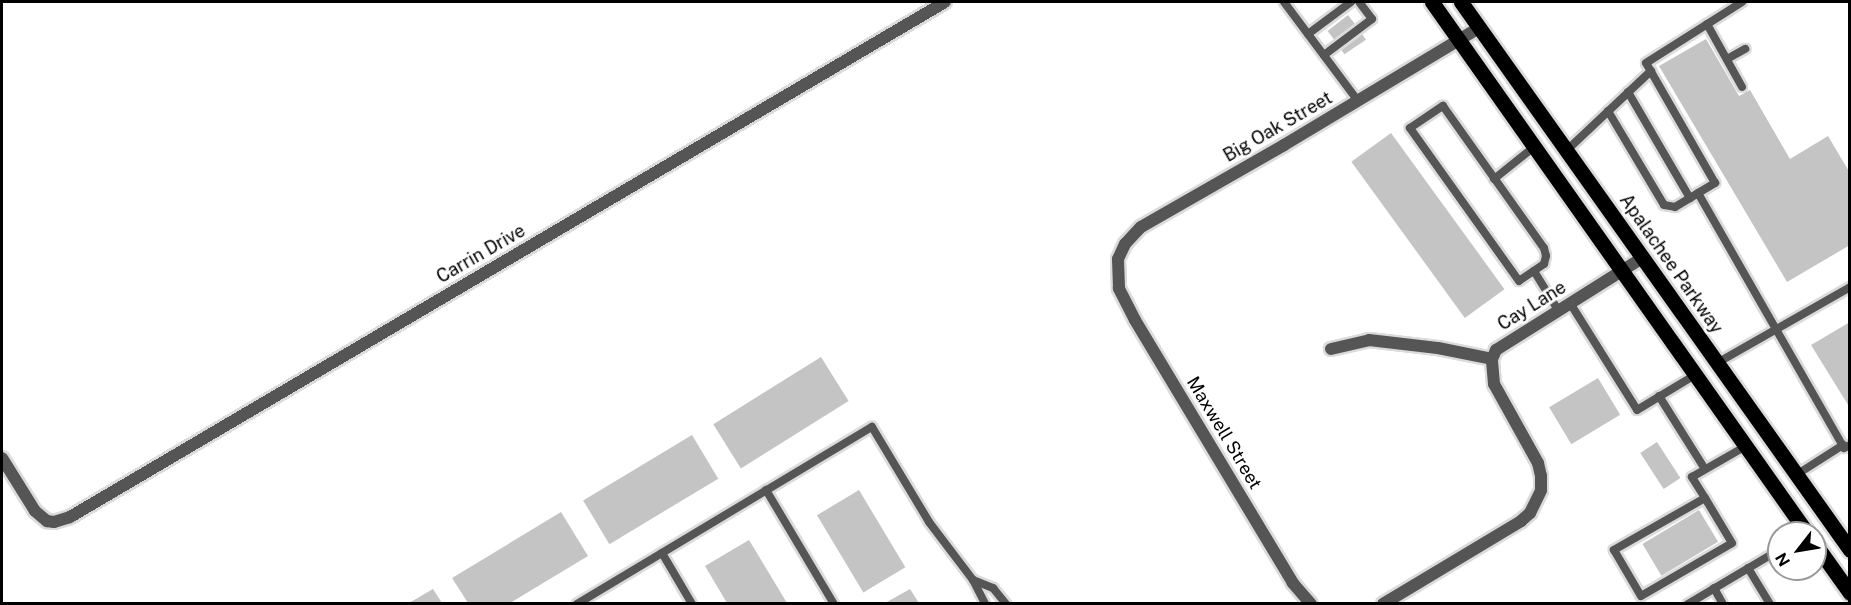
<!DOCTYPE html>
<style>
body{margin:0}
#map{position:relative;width:1851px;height:605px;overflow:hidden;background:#fff;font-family:"Public Sans",sans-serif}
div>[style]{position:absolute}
.building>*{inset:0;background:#c4c4c4;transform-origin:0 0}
.roads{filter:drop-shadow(2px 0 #dbdbdb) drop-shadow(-2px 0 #dbdbdb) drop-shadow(0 2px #dbdbdb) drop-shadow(0 -2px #dbdbdb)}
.service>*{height:8px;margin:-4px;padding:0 4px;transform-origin:4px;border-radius:4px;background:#555}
.minor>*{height:12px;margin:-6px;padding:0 6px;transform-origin:6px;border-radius:6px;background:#555}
.primary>*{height:15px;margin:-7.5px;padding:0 7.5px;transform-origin:7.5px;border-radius:7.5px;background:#000}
span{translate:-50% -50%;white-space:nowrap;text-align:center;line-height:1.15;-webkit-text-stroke:5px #fff;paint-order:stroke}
.street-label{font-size:18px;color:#000}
.frame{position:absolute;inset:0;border:3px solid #000;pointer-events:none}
.north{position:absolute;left:1767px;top:521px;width:60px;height:60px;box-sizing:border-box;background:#fff;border:2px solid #999;border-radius:50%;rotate:239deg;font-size:16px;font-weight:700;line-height:24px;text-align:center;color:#000}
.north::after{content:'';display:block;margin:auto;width:21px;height:27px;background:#000;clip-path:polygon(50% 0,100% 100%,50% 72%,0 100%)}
</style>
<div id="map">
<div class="building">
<i style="left:1348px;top:15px;width:11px;height:26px;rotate:52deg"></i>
<i style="left:1362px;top:34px;width:7px;height:26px;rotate:56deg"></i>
<i style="clip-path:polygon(1706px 39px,1739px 96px,1750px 90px,1790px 159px,1828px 136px,1850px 173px,1850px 245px,1787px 282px,1659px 66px)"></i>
<i style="left:1391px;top:133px;width:193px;height:49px;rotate:54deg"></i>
<i style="clip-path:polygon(1850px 322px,1850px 408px,1811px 345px)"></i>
<i style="left:821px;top:357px;width:52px;height:127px;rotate:58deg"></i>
<i style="left:1598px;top:378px;width:43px;height:57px;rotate:59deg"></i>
<i style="left:692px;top:435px;width:51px;height:127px;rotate:59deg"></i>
<i style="left:1657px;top:442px;width:43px;height:20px;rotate:57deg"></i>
<i style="left:859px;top:490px;width:90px;height:49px;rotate:59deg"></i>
<i style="left:1699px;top:510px;width:37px;height:66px;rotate:59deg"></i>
<i style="clip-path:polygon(561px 512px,588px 556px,510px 603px,468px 603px,452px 578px)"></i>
<i style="clip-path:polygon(749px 540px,787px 603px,727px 603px,705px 566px)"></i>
<i style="clip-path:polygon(433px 589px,442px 603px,409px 603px)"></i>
<i style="clip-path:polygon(910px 589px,919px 603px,885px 603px)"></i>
</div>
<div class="roads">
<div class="service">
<i style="left:1284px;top:2px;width:124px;rotate:53.2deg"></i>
<i style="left:1707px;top:24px;width:72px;rotate:60.9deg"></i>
<i style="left:1308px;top:34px;width:54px;rotate:-36.7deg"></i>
<i style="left:1324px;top:55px;width:60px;rotate:-36.9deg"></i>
<i style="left:1372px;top:19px;width:21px;rotate:-127deg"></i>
<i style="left:1727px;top:59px;width:21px;rotate:-29deg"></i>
<i style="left:1628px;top:92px;width:123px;rotate:59.7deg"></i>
<i style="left:1443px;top:106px;width:174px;rotate:54.6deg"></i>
<i style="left:1544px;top:248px;width:8px;rotate:76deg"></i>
<i style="left:1546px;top:256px;width:8px;rotate:104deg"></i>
<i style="left:1544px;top:264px;width:30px;rotate:146deg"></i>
<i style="left:1519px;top:281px;width:188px;rotate:-125.5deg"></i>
<i style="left:1410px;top:128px;width:40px;rotate:-34deg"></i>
<i style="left:1608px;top:111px;width:109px;rotate:59.2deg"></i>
<i style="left:1664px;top:205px;width:11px;rotate:10deg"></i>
<i style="left:1675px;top:207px;width:47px;rotate:-31deg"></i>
<i style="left:1715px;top:183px;width:138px;rotate:-119.9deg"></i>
<i style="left:1646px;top:63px;width:114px;rotate:-32.4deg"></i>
<i style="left:1566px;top:151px;width:117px;rotate:-43.3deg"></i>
<i style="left:1494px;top:179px;width:51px;rotate:-38.7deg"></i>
<i style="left:1698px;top:193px;width:294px;rotate:60.2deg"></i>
<i style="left:1844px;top:448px;width:7px;rotate:-27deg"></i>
<i style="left:1534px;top:271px;width:46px;rotate:58.4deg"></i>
<i style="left:1570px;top:303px;width:126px;rotate:57.9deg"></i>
<i style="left:1637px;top:410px;width:68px;rotate:-31.1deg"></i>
<i style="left:1717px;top:363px;width:153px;rotate:-29.7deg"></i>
<i style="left:1659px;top:396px;width:86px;rotate:57.8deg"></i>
<i style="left:1796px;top:475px;width:56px;rotate:-32.6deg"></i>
<i style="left:766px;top:490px;width:133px;rotate:59.2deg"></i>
<i style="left:1705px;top:498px;width:105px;rotate:150.3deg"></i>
<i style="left:1614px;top:550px;width:53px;rotate:59.6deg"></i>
<i style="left:1641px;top:596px;width:105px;rotate:-30.2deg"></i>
<i style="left:1732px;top:543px;width:52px;rotate:-121deg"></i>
<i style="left:1705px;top:498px;width:25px;rotate:-122deg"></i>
<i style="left:1692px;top:477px;width:62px;rotate:-29.9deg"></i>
<i style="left:662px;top:553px;width:59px;rotate:59.5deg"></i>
<i style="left:1748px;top:568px;width:42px;rotate:58.6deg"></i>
<i style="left:973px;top:580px;width:22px;rotate:22deg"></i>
<i style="left:993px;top:588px;width:21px;rotate:51deg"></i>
<i style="left:1714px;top:588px;width:18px;rotate:61deg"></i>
<i style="left:577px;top:604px;width:344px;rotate:-31deg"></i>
<i style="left:872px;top:427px;width:111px;rotate:59deg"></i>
<i style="left:929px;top:522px;width:73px;rotate:52.8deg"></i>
<i style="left:973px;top:580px;width:27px;rotate:63deg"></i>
<i style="left:1688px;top:604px;width:106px;rotate:-30.7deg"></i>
</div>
<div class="minor">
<i style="left:1331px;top:349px;width:39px;rotate:-13deg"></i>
<i style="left:1369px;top:340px;width:69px;rotate:6.6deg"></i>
<i style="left:1438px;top:348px;width:55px;rotate:11.5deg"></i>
<i style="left:2px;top:458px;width:62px;rotate:58.1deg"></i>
<i style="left:35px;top:511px;width:16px;rotate:40deg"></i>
<i style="left:47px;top:521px;width:7px;rotate:8deg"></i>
<i style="left:54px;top:522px;width:17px;rotate:-17deg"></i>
<i style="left:70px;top:517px;width:1015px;rotate:-30.48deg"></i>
<i style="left:1311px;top:604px;width:28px;rotate:-131deg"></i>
<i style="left:1293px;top:583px;width:307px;rotate:-121deg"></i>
<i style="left:1135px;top:320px;width:36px;rotate:-117deg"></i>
<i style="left:1119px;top:288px;width:29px;rotate:-92deg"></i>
<i style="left:1118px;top:259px;width:17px;rotate:-65deg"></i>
<i style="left:1125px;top:244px;width:23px;rotate:-47deg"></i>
<i style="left:1141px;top:227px;width:165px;rotate:-29.8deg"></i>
<i style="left:1284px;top:145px;width:227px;rotate:-31deg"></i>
<i style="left:1383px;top:604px;width:161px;rotate:-31deg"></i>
<i style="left:1521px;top:521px;width:12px;rotate:-42deg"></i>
<i style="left:1530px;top:513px;width:25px;rotate:-64deg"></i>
<i style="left:1541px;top:490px;width:14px;rotate:-90deg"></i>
<i style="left:1541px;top:476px;width:13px;rotate:-103deg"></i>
<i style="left:1538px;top:463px;width:90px;rotate:-119.1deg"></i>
<i style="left:1494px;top:384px;width:25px;rotate:-95deg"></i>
<i style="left:1492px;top:359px;width:10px;rotate:-66deg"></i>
<i style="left:1496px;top:350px;width:173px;rotate:-32.2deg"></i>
</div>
<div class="primary">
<i style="left:1432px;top:2px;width:650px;rotate:54.77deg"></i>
<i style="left:1461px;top:2px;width:672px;rotate:54.63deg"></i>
<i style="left:1815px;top:544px;width:60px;rotate:54.5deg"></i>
</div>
</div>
<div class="street-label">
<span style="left:1278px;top:127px;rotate:-30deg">Big Oak Street</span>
<span style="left:481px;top:254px;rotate:-30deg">Carrin Drive</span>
<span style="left:1671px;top:264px;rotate:55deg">Apalachee Parkway</span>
<span style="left:1532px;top:306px;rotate:-32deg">Cay Lane</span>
<span style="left:1224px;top:433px;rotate:59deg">Maxwell Street</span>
</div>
<div class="frame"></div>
<div class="north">N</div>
</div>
